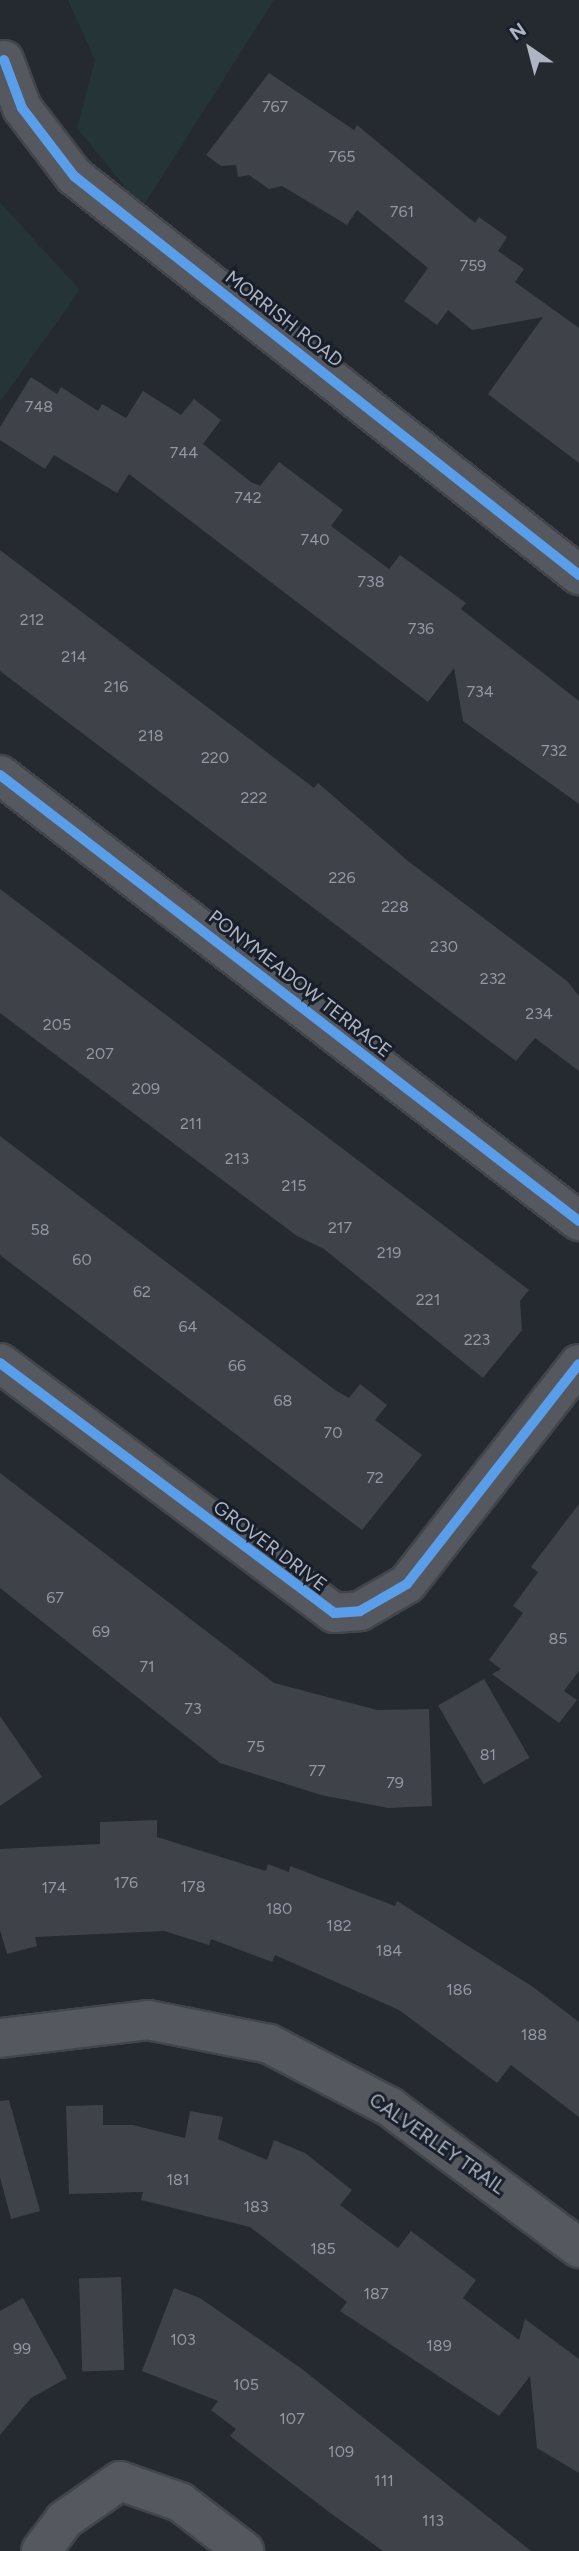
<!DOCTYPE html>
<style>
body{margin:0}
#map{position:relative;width:579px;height:2551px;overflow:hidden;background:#252930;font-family:Figtree,sans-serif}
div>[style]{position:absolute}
.green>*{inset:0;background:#253437}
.building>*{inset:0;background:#3f4249;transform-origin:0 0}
.roads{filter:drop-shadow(2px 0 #42454b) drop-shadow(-2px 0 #42454b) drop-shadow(0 2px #42454b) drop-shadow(0 -2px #42454b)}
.minor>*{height:38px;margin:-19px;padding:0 19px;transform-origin:19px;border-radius:19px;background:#55585e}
.cycleway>*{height:10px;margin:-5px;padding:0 5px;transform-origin:5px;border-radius:5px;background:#5a9eea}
span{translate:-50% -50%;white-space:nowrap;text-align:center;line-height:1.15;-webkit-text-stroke:6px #191f2a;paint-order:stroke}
.number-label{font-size:16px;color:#9298a4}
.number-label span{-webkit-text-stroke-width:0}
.street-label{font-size:19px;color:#aeb4c2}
.north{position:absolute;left:495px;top:14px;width:70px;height:70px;-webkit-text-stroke:5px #191f2a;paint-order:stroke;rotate:325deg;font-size:19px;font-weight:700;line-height:28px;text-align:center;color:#aeb4c2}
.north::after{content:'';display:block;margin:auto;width:24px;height:32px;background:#aeb4c2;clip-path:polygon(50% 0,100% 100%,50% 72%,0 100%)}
</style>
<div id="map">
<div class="green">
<i style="clip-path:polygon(68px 0,274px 0,142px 208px,77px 128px,95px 60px)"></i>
<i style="clip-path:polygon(0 202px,80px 290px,0 402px)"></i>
</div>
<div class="building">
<i style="clip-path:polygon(269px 73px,354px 130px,357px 125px,475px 223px,479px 217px,507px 237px,498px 251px,524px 269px,515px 282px,579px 328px,579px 463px,488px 394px,543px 317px,472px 330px,448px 310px,437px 325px,404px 301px,428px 268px,357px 210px,347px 225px,282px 186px,269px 189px,249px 175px,238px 177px,236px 165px,221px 166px,206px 155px)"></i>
<i style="clip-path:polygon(31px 377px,57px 394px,61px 387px,98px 411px,102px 404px,126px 418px,143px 391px,181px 415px,194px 399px,221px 420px,203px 444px,251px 482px,260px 486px,279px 462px,343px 510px,331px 526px,389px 569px,400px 555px,466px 603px,461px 609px,579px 701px,579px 804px,463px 721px,454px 668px,428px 702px,129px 474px,117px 493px,54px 455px,45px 469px,0 440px,0 427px)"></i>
<i style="clip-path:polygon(0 550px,314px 788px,318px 783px,408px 861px,567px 981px,579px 996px,579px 1071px,535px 1038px,516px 1061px,0 671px)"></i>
<i style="clip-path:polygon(0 889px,529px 1290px,520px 1301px,522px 1330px,483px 1378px,324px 1249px,297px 1236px,0 1013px)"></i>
<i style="clip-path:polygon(0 1136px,335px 1390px,349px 1398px,360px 1384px,387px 1405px,375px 1420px,422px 1455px,362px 1530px,0 1255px)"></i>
<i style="clip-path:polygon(0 1473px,274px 1683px,377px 1710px,429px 1709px,432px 1806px,388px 1808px,321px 1795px,220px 1763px,0 1588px)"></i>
<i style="clip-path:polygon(579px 1504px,579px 1671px,564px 1691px,577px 1700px,559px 1723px,492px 1674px,501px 1669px,489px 1660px,523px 1613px,513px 1606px,538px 1572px,531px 1567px)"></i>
<i style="left:484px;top:1679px;width:91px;height:53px;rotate:60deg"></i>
<i style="clip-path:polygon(0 1716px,42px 1777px,0 1806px)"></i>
<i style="clip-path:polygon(157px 1820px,157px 1837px,266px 1871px,268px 1864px,289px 1872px,290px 1866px,395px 1906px,397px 1901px,533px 1987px,579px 2022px,579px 2117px,511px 2065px,497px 2083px,399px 2010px,275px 1955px,272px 1962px,211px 1939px,209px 1945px,164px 1931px,35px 1937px,37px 1946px,7px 1954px,0 1930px,0 1849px,100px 1844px,100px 1822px)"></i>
<i style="clip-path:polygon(9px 2100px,40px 2211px,11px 2219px,0 2177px,0 2101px)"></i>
<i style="clip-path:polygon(103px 2105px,103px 2125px,133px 2125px,185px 2138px,190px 2111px,223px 2117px,218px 2139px,267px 2160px,274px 2140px,305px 2153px,352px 2190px,340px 2205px,398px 2248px,411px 2231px,476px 2280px,463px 2298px,519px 2340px,525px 2319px,579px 2359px,579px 2473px,537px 2448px,530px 2376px,499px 2416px,340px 2311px,347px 2302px,250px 2227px,141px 2200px,143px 2192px,69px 2194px,66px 2106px)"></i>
<i style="left:121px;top:2277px;width:93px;height:42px;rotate:88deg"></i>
<i style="clip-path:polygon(174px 2288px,200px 2298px,302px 2369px,531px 2551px,383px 2551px,329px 2512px,230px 2436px,236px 2429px,211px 2410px,218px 2401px,142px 2371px)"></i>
<i style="clip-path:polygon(23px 2298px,67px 2378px,31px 2398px,0 2435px,0 2311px)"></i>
</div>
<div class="roads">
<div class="minor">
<i style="left:4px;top:60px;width:51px;rotate:69.4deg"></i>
<i style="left:22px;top:108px;width:86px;rotate:52.6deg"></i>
<i style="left:74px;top:176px;width:644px;rotate:38.31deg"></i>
<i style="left:0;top:775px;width:731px;rotate:37.61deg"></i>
<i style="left:0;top:1363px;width:417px;rotate:36.8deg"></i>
<i style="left:334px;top:1613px;width:26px;rotate:-4deg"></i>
<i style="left:360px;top:1611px;width:54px;rotate:-29.9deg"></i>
<i style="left:407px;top:1584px;width:279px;rotate:-52deg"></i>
<i style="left:0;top:2038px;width:149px;rotate:-6.9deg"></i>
<i style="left:148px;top:2020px;width:123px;rotate:11.2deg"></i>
<i style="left:269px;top:2044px;width:136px;rotate:27.5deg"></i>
<i style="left:390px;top:2107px;width:236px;rotate:36.7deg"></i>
<i style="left:41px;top:2551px;width:39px;rotate:-53deg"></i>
<i style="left:64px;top:2520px;width:68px;rotate:-34.9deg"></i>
<i style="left:120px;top:2481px;width:64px;rotate:19.3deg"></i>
<i style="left:180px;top:2502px;width:81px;rotate:37.4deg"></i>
</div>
</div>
<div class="cycleway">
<i style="left:4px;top:60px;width:51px;rotate:69.4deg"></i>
<i style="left:22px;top:108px;width:86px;rotate:52.6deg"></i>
<i style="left:74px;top:176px;width:644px;rotate:38.31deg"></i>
<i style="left:0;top:775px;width:731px;rotate:37.61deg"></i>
<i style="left:0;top:1363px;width:417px;rotate:36.8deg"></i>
<i style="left:334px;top:1613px;width:26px;rotate:-4deg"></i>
<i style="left:360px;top:1611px;width:54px;rotate:-29.9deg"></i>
<i style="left:407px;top:1584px;width:279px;rotate:-52deg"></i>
</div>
<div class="number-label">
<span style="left:275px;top:107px">767</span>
<span style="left:342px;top:157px">765</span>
<span style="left:402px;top:212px">761</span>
<span style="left:473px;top:266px">759</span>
<span style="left:39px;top:407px">748</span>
<span style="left:184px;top:453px">744</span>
<span style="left:248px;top:498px">742</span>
<span style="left:315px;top:540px">740</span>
<span style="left:371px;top:582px">738</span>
<span style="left:32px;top:620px">212</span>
<span style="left:421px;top:629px">736</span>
<span style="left:74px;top:657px">214</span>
<span style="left:116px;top:687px">216</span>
<span style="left:480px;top:692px">734</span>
<span style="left:151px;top:736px">218</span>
<span style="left:554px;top:751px">732</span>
<span style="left:215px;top:758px">220</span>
<span style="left:254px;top:798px">222</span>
<span style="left:342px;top:878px">226</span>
<span style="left:395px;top:907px">228</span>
<span style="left:444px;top:947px">230</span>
<span style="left:493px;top:979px">232</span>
<span style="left:539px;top:1014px">234</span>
<span style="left:57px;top:1025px">205</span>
<span style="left:100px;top:1054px">207</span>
<span style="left:146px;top:1089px">209</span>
<span style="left:191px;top:1124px">211</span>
<span style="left:237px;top:1159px">213</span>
<span style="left:294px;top:1186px">215</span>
<span style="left:340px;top:1228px">217</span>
<span style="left:40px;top:1230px">58</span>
<span style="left:389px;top:1253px">219</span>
<span style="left:82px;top:1260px">60</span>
<span style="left:142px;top:1292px">62</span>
<span style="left:428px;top:1300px">221</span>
<span style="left:188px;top:1327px">64</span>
<span style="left:477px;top:1340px">223</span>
<span style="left:237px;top:1366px">66</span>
<span style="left:283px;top:1401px">68</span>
<span style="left:333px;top:1433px">70</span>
<span style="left:375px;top:1478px">72</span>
<span style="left:55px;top:1598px">67</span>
<span style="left:101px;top:1632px">69</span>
<span style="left:558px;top:1639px">85</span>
<span style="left:147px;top:1667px">71</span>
<span style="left:193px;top:1709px">73</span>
<span style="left:256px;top:1747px">75</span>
<span style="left:488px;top:1755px">81</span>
<span style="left:317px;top:1771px">77</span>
<span style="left:395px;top:1783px">79</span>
<span style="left:126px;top:1883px">176</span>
<span style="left:193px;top:1887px">178</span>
<span style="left:54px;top:1888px">174</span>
<span style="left:279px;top:1909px">180</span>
<span style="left:339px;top:1926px">182</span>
<span style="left:389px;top:1951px">184</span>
<span style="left:459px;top:1990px">186</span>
<span style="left:534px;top:2035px">188</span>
<span style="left:178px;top:2180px">181</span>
<span style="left:256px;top:2207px">183</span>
<span style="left:323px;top:2249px">185</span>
<span style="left:376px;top:2294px">187</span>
<span style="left:183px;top:2340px">103</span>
<span style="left:439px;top:2346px">189</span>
<span style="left:22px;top:2349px">99</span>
<span style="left:246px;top:2385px">105</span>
<span style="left:292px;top:2419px">107</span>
<span style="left:341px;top:2452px">109</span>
<span style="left:384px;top:2481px">111</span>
<span style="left:433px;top:2521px">113</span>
</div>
<div class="street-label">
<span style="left:284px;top:319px;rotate:38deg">MORRISH ROAD</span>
<span style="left:300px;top:984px;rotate:38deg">PONYMEADOW TERRACE</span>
<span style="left:270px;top:1546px;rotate:37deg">GROVER DRIVE</span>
<span style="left:437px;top:2144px;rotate:35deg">CALVERLEY TRAIL</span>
</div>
<div class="north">N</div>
</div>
